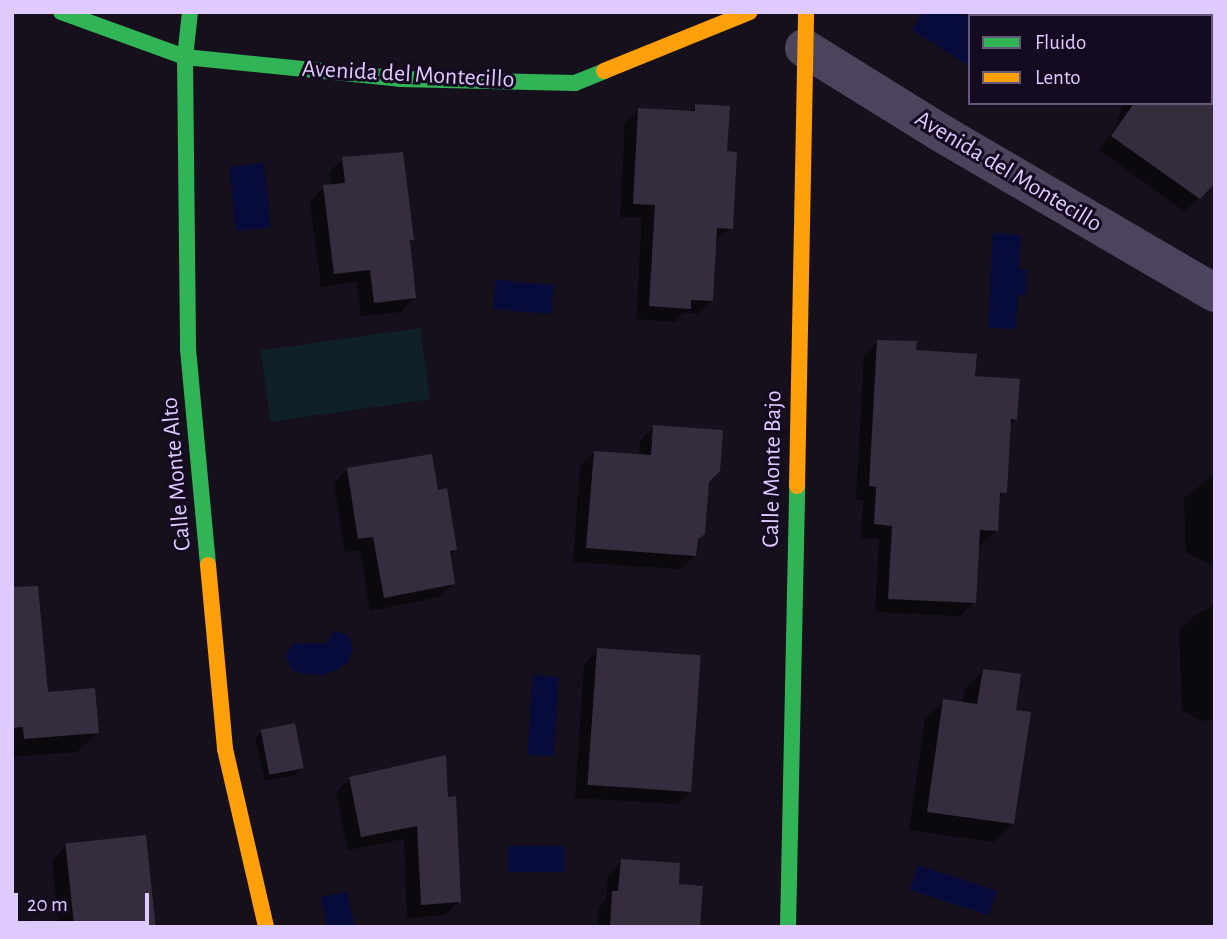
<!DOCTYPE html>
<style>
body{margin:0}
#map{position:relative;width:1227px;height:939px;overflow:hidden;background:#15101b;font-family:"Alegreya Sans",sans-serif}
div>[style]{position:absolute}
.green>*{inset:0;background:#0f2028;transform-origin:0 0}
.water>*{inset:0;background:#070b3b;transform-origin:0 0}
.shadow>*{inset:0;background:#0007}
.building>*{inset:0;background:#352c3e;transform-origin:0 0}
.street>*{height:38px;margin:-19px;padding:0 19px;transform-origin:19px;border-radius:19px;background:#4b445c}
.fast>*{height:16px;margin:-8px;padding:0 8px;transform-origin:8px;border-radius:8px;background:#30b455}
.slow>*{height:16px;margin:-8px;padding:0 8px;transform-origin:8px;border-radius:8px;background:#ff9f0a}
span{translate:-50% -50%;white-space:nowrap;text-align:center;line-height:1.15;-webkit-text-stroke:6px #140b20;paint-order:stroke}
.street-label{font-size:24px;color:#dfcaff}
.frame{position:absolute;inset:0;border:14px solid #dfcaff;pointer-events:none}
.legend{position:absolute;left:968px;top:14px;width:245px;height:91px;box-sizing:border-box;background:#140b20;border:2px solid #655779;margin:0;padding:9px 12px;list-style:none;font-size:21px;color:#dfcaff}
.legend li{display:flex;align-items:center;gap:14px;height:35px}
.legend b{width:35px;border:2px solid #655779}
.scale{position:absolute;left:14px;top:893px;width:135px;height:32px;box-sizing:border-box;border:4px solid #dfcaff;border-top:0;padding-left:9px;font-size:21px;line-height:24px;white-space:nowrap;color:#dfcaff;-webkit-text-stroke:5px #140b20;paint-order:stroke}
</style>
<div id="map">
<div class="green">
<i style="left:420px;top:328px;width:72px;height:161px;rotate:82deg"></i>
</div>
<div class="water">
<i style="clip-path:polygon(923px 12px,958px 12px,970px 19px,970px 66px,912px 30px)"></i>
<i style="left:264px;top:163px;width:65px;height:35px;rotate:84deg"></i>
<i style="clip-path:polygon(993px 233px,1021px 235px,1019px 269px,1027px 270px,1026px 295px,1018px 295px,1016px 329px,988px 328px)"></i>
<i style="left:496px;top:280px;width:58px;height:29px;rotate:5deg"></i>
<i style="clip-path:polygon(334px 631px,346px 634px,351px 641px,353px 649px,349px 661px,337px 670px,323px 675px,304px 674px,292px 670px,286px 656px,292px 644px,327px 643px)"></i>
<i style="left:533px;top:675px;width:26px;height:80px;rotate:4deg"></i>
<i style="left:508px;top:846px;width:56px;height:26px"></i>
<i style="left:918px;top:865px;width:83px;height:26px;rotate:18deg"></i>
<i style="clip-path:polygon(347px 892px,355px 927px,327px 927px,321px 897px)"></i>
</div>
<div class="shadow">
<i style="clip-path:polygon(1176px 12px,1215px 12px,1215px 181px,1185px 212px,1099px 150px,1116px 126px,1123px 103px,1211px 103px,1211px 16px,1175px 16px)"></i>
<i style="clip-path:polygon(696px 106px,725px 153px,731px 228px,714px 242px,711px 300px,698px 314px,683px 313px,675px 322px,636px 319px,642px 218px,620px 217px,625px 123px,639px 110px,689px 112px)"></i>
<i style="clip-path:polygon(343px 159px,412px 239px,408px 243px,414px 298px,401px 312px,361px 316px,357px 282px,321px 287px,310px 201px,324px 187px,331px 186px,329px 172px)"></i>
<i style="clip-path:polygon(878px 342px,915px 352px,974px 378px,1016px 419px,1009px 425px,1005px 492px,998px 499px,996px 531px,982px 544px,977px 544px,974px 603px,960px 616px,875px 612px,879px 539px,861px 538px,863px 500px,856px 500px,864px 355px)"></i>
<i style="clip-path:polygon(654px 427px,707px 482px,694px 556px,681px 569px,573px 562px,580px 466px,594px 453px,639px 456px,640px 441px)"></i>
<i style="clip-path:polygon(348px 469px,456px 550px,449px 557px,453px 584px,439px 597px,370px 611px,360px 550px,345px 552px,334px 483px)"></i>
<i style="clip-path:polygon(1215px 474px,1215px 567px,1186px 552px,1184px 498px)"></i>
<i style="clip-path:polygon(1215px 604px,1215px 719px,1202px 721px,1182px 710px,1179px 631px,1193px 617px)"></i>
<i style="clip-path:polygon(12px 645px,46px 694px,97px 733px,77px 752px,12px 757px)"></i>
<i style="clip-path:polygon(598px 650px,691px 791px,677px 804px,575px 798px,584px 664px)"></i>
<i style="clip-path:polygon(983px 671px,1014px 712px,1013px 823px,994px 842px,909px 830px,925px 719px,944px 701px,962px 704px,965px 689px)"></i>
<i style="clip-path:polygon(262px 731px,302px 768px,295px 775px,265px 781px,255px 738px)"></i>
<i style="clip-path:polygon(350px 778px,446px 799px,459px 902px,445px 915px,407px 918px,404px 839px,348px 850px,336px 792px)"></i>
<i style="clip-path:polygon(66px 846px,155px 927px,59px 927px,52px 860px)"></i>
<i style="clip-path:polygon(622px 861px,677px 886px,698px 927px,597px 927px,599px 907px,606px 900px,608px 875px)"></i>
</div>
<div class="building">
<i style="clip-path:polygon(1134px 103px,1215px 103px,1215px 183px,1200px 199px,1111px 136px)"></i>
<i style="clip-path:polygon(695px 104px,730px 106px,727px 151px,737px 152px,733px 229px,717px 228px,713px 301px,691px 300px,691px 309px,649px 306px,655px 205px,633px 204px,638px 108px,695px 111px)"></i>
<i style="clip-path:polygon(403px 152px,414px 240px,410px 240px,416px 298px,374px 303px,370px 270px,334px 274px,323px 185px,345px 183px,342px 157px)"></i>
<i style="clip-path:polygon(877px 340px,917px 341px,916px 350px,977px 354px,975px 376px,1020px 379px,1017px 420px,1011px 419px,1007px 493px,1000px 493px,998px 531px,980px 530px,976px 603px,888px 599px,892px 526px,874px 524px,876px 487px,869px 486px)"></i>
<i style="clip-path:polygon(653px 425px,723px 430px,720px 471px,709px 482px,705px 534px,698px 539px,696px 556px,586px 548px,594px 451px,651px 455px)"></i>
<i style="clip-path:polygon(432px 454px,438px 490px,447px 488px,457px 550px,450px 551px,455px 584px,384px 598px,373px 537px,358px 539px,347px 468px)"></i>
<i style="clip-path:polygon(38px 586px,48px 692px,95px 688px,99px 733px,24px 739px,23px 727px,12px 728px,12px 587px)"></i>
<i style="left:597px;top:648px;width:104px;height:137px;rotate:4deg"></i>
<i style="clip-path:polygon(983px 669px,1021px 674px,1016px 710px,1031px 712px,1014px 824px,927px 812px,943px 699px,977px 704px)"></i>
<i style="left:295px;top:723px;width:46px;height:35px;rotate:79deg"></i>
<i style="clip-path:polygon(446px 755px,448px 797px,456px 796px,461px 902px,421px 905px,417px 826px,361px 837px,349px 777px)"></i>
<i style="left:146px;top:835px;width:93px;height:81px;rotate:84deg"></i>
<i style="clip-path:polygon(621px 859px,680px 863px,679px 884px,703px 886px,700px 927px,610px 927px,612px 891px,618px 891px)"></i>
</div>
<div class="street">
<i style="left:804px;top:48px;width:161px;rotate:31.8deg"></i>
<i style="left:941px;top:133px;width:317px;rotate:30.3deg"></i>
</div>
<div class="fast">
<i style="left:61px;top:12px;width:132px;rotate:19.9deg"></i>
<i style="left:185px;top:57px;width:216px;rotate:5.8deg"></i>
<i style="left:400px;top:79px;width:175px;rotate:1.3deg"></i>
<i style="left:575px;top:83px;width:31px;rotate:-22deg"></i>
<i style="left:190px;top:12px;width:45px;rotate:96.3deg"></i>
<i style="left:185px;top:57px;width:292px;rotate:89.4deg"></i>
<i style="left:188px;top:349px;width:217px;rotate:84.7deg"></i>
<i style="left:788px;top:927px;width:441px;rotate:-88.8deg"></i>
</div>
<div class="slow">
<i style="left:604px;top:71px;width:157px;rotate:-22deg"></i>
<i style="left:797px;top:486px;width:474px;rotate:-88.9deg"></i>
<i style="left:208px;top:565px;width:185px;rotate:84.7deg"></i>
<i style="left:225px;top:749px;width:183px;rotate:77deg"></i>
</div>
<div class="street-label">
<span style="left:408px;top:75px;rotate:3deg">Avenida del Montecillo</span>
<span style="left:1008px;top:172px;rotate:31deg">Avenida del Montecillo</span>
<span style="left:773px;top:469px;rotate:-89deg">Calle Monte Bajo</span>
<span style="left:177px;top:474px;rotate:-95deg">Calle Monte Alto</span>
</div>
<div class="frame"></div>
<ul class="legend">
<li><b style="height:9px;background:#30b455"></b>Fluido</li>
<li><b style="height:9px;background:#ff9f0a"></b>Lento</li>
</ul>
<div class="scale">20 m</div>
</div>
